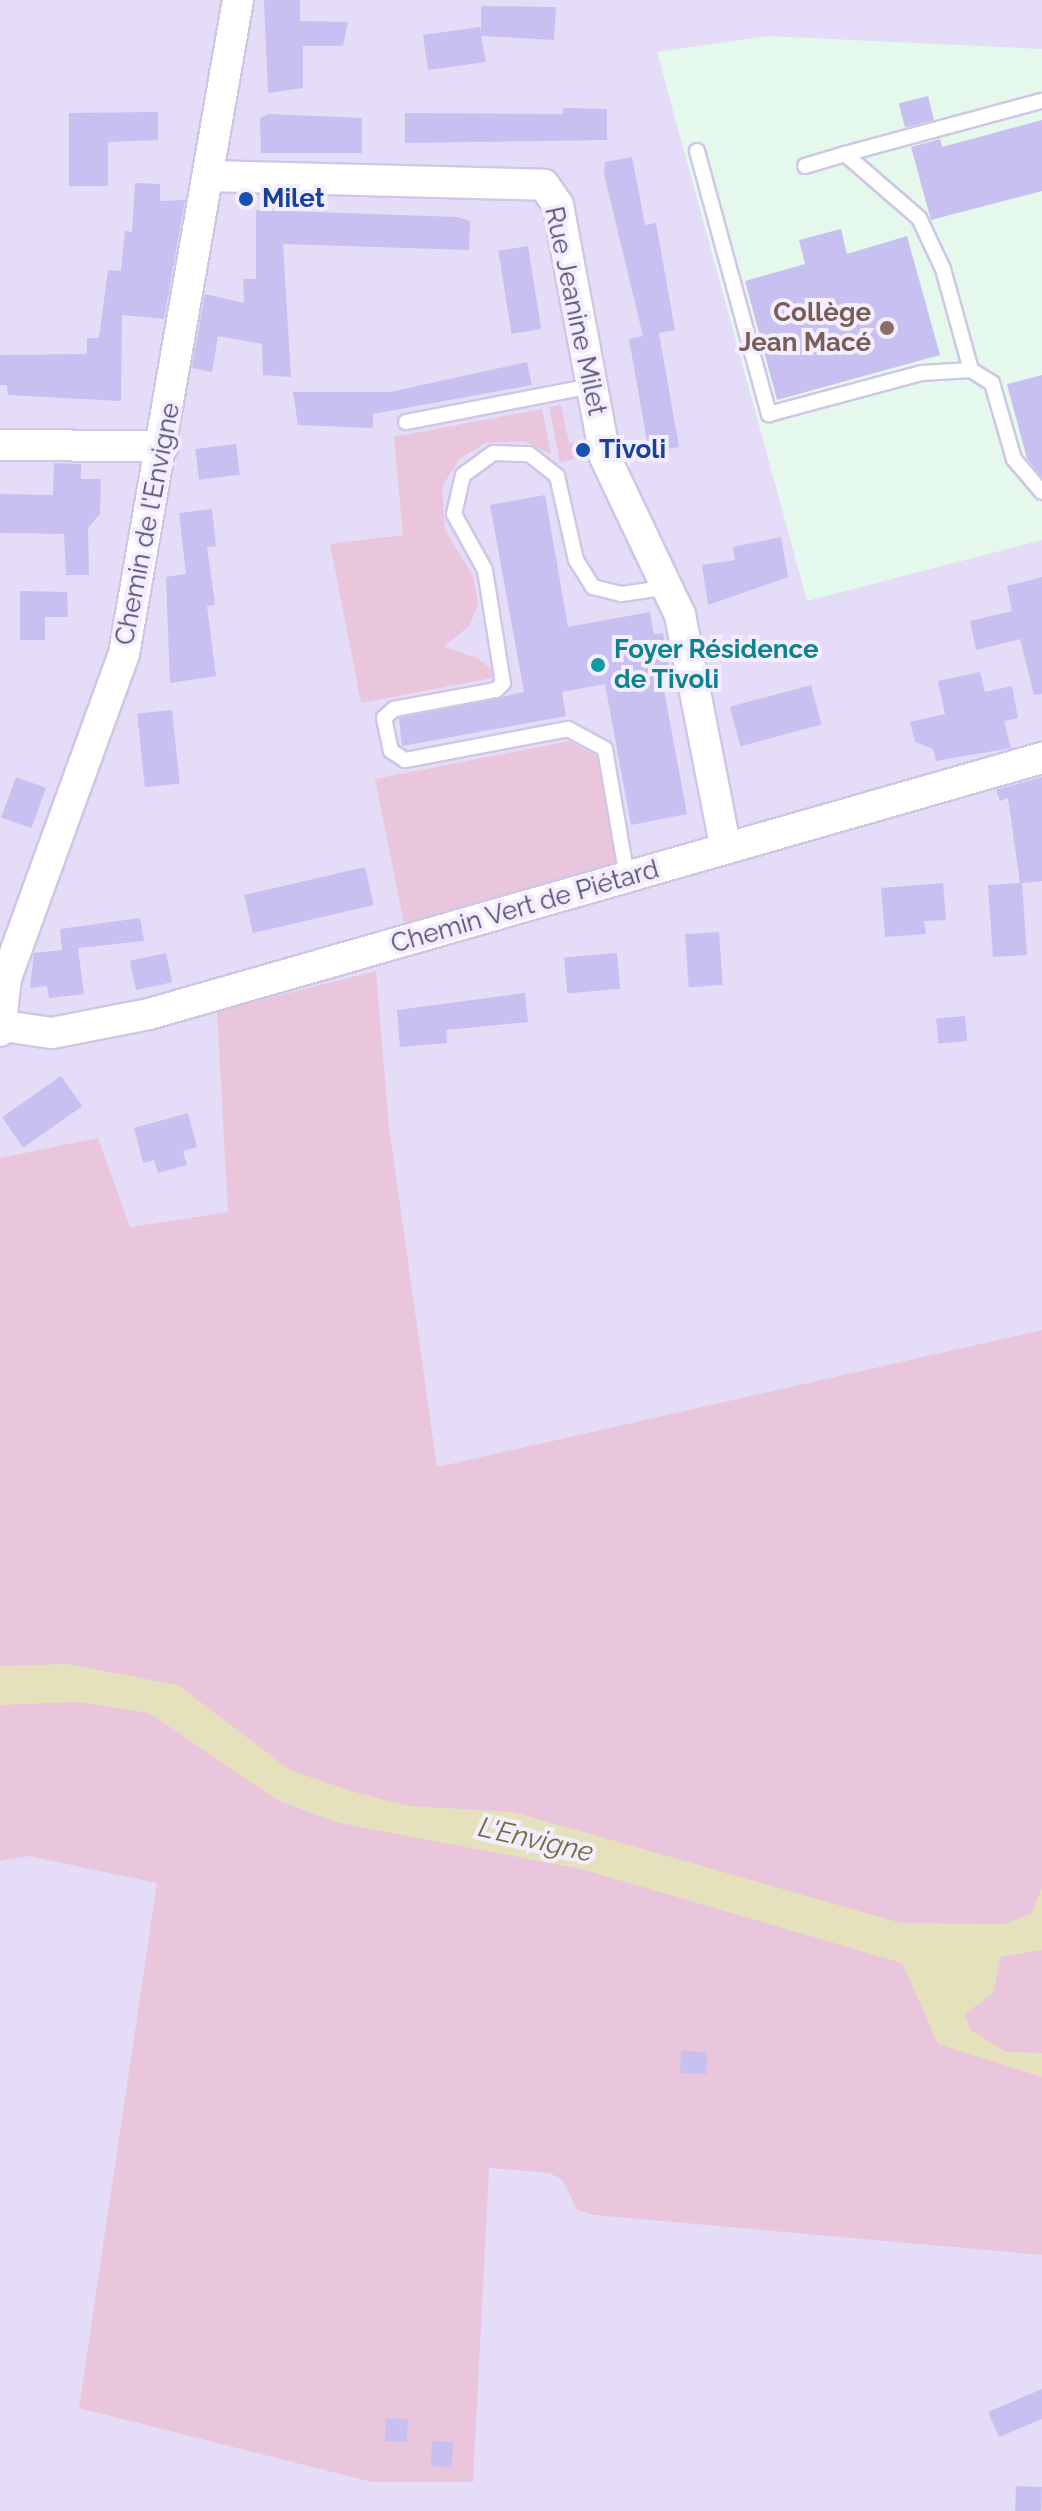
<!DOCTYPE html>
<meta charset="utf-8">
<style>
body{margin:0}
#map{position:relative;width:1042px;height:2511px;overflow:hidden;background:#efe7fc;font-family:Raleway,sans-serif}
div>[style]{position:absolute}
.residential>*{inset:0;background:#e5dcf8}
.education>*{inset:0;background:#e4f8ec}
.green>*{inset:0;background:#e9c6dc}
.water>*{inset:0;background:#e5e1bc}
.building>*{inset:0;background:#c7c0f0;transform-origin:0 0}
.roads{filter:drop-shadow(2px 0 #cfc7e5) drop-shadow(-2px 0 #cfc7e5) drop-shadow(0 2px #cfc7e5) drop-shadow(0 -2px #cfc7e5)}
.service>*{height:14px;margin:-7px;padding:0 7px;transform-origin:7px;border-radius:7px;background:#fff}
.minor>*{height:30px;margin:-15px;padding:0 15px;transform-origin:15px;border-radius:15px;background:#fff}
.dots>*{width:22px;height:22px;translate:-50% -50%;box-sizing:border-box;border:4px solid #f4edfe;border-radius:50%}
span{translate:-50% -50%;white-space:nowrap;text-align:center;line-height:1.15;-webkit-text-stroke:8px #f4edfe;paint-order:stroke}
.transit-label{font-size:26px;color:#164399;font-weight:700}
.left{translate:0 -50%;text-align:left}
.street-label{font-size:26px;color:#514c75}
.education-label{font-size:26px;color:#785e54;font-weight:700}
.right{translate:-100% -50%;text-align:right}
.culture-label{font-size:26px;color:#0d838f;font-weight:700}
.water-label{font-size:28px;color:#726f3d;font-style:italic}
</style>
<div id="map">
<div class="residential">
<i style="clip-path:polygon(0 0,1042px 0,1042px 2511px,0 2511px,0 1721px,995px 1342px,437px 1467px,389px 1126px,376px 972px,218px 1012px,228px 1212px,130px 1227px,0 1158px)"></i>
</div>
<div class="education">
<i style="clip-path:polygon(767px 36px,1042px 49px,1042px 540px,807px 601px,657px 52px)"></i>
</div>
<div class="green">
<i style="clip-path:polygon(561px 405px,569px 443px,579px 442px,581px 457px,560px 462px,549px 407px)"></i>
<i style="clip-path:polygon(542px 409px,551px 454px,524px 441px,486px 443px,459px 459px,442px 487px,445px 530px,473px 576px,478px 603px,470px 625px,444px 647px,477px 658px,493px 670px,492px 678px,361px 703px,330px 544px,403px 535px,394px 437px)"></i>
<i style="clip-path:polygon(569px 741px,599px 758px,617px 863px,404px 924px,375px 779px)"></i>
<i style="clip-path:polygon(376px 971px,389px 1126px,437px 1467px,1042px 1330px,1042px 2255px,595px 2215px,577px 2210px,563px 2181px,550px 2173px,489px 2168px,473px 2482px,372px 2482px,79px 2408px,157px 1883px,29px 1856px,0 1861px,0 1158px,98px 1138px,130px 1227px,228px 1212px,217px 1011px)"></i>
</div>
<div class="water">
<i style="clip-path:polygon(67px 1664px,178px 1685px,290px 1770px,354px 1792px,409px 1806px,513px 1812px,901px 1923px,1003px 1924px,1031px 1914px,1042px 1888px,1042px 1950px,1001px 1957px,993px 1993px,965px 2014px,971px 2030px,1006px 2052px,1042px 2053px,1042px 2077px,938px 2044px,902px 1963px,581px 1869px,339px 1823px,279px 1801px,149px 1713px,78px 1702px,0 1705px,0 1666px)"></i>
</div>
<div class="building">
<i style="clip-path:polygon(264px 0,300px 0,300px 21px,348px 22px,343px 46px,303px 46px,303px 88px,268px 93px)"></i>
<i style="clip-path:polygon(481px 6px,556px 7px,554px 40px,481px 36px,486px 62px,428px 70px,423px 35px,480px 27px,481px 33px)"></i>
<i style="left:928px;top:96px;width:25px;height:30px;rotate:76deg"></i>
<i style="clip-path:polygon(563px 108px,607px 109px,607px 140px,405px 143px,405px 113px,563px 114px)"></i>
<i style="clip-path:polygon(158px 112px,158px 140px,108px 142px,108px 186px,69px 186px,69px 113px)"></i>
<i style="clip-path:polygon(268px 114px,362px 118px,362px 153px,261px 153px,260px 118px)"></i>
<i style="clip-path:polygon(1042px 120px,1042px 191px,931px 220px,911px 147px,940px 139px,942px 147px)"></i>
<i style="clip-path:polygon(632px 157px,645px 225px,656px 223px,675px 330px,659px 333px,679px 447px,649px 452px,629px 339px,643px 336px,604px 174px,605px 162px)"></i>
<i style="clip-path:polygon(135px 183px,160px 184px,160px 201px,185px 200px,164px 319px,122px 315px,121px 401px,8px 395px,7px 385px,0 385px,0 355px,87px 354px,87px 338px,99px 338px,108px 270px,121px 271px,125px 231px,132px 232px)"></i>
<i style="clip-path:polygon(256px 210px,457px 217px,470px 221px,469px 250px,283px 244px,291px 377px,263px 375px,262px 344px,218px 336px,212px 372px,192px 368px,205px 294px,244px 303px,243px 279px,256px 279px)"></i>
<i style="clip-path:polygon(841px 229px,847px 254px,907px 236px,940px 355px,777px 400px,745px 281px,805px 264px,799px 240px)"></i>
<i style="left:528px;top:246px;width:84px;height:30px;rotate:81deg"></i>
<i style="clip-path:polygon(527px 362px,532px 385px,373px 414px,373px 428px,298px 425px,293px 392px,390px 392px)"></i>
<i style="clip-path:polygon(1042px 375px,1042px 477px,1027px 459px,1007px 384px)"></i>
<i style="left:236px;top:444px;width:31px;height:41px;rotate:83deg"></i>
<i style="clip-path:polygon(54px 463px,81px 464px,81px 479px,101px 479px,100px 514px,88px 528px,89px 575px,66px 575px,64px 534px,0 533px,0 494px,53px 495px)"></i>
<i style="clip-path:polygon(545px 495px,568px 627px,650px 612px,654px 634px,663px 633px,670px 672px,661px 674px,687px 814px,631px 825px,605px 684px,562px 692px,566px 716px,402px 746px,399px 718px,524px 692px,490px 505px)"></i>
<i style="clip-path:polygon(212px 509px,216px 546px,207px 547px,215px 605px,207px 606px,216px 676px,170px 683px,166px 577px,186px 574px,179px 513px)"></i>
<i style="clip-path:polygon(781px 537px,788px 577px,708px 605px,702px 565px,735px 560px,733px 547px)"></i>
<i style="clip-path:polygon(1042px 577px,1042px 694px,1034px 695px,1020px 639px,976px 650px,970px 621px,1012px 611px,1007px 586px)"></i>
<i style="clip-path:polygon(20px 591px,67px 592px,68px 617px,45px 617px,45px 640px,20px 640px)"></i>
<i style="clip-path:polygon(980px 672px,985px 692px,1012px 686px,1018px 718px,1004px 721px,1011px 748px,936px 761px,933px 749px,915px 742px,910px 722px,945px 714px,938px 681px)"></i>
<i style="left:811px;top:685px;width:41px;height:84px;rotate:75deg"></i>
<i style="left:172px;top:710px;width:74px;height:35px;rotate:84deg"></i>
<i style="left:16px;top:777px;width:32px;height:43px;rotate:20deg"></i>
<i style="clip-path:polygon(1042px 777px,1042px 881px,1022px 883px,1027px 955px,993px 957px,988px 885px,1020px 883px,1008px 798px,1000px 801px,996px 790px)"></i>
<i style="left:365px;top:867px;width:39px;height:124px;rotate:77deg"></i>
<i style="clip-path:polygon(943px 883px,946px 920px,924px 921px,926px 934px,885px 937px,881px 888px)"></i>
<i style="clip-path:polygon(140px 918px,144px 941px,78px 948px,84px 994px,49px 998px,47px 986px,30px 988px,34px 953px,62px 950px,60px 929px)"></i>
<i style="left:719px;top:932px;width:53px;height:34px;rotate:86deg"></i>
<i style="left:166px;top:953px;width:30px;height:37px;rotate:78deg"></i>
<i style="left:617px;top:953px;width:36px;height:53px;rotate:85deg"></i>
<i style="clip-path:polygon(525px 993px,528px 1022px,446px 1030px,447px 1043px,400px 1047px,397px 1010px)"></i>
<i style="left:965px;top:1016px;width:25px;height:29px;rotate:85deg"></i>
<i style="left:61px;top:1076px;width:37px;height:72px;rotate:55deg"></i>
<i style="clip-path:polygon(188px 1113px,197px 1147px,183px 1151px,187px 1165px,158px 1173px,154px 1160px,143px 1163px,134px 1128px)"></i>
<i style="left:681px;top:2051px;width:26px;height:22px;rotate:2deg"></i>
<i style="clip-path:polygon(1042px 2389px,1042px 2419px,999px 2437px,988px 2412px)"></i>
<i style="left:386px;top:2418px;width:22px;height:23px;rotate:3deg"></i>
<i style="left:432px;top:2441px;width:21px;height:25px;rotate:3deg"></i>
<i style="left:1016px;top:2486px;width:26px;height:25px;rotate:2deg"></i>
</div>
<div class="roads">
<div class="service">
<i style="left:697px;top:151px;width:273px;rotate:74.7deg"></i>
<i style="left:769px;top:414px;width:158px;rotate:-15deg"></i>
<i style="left:922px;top:373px;width:49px;rotate:-3.5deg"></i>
<i style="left:971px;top:370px;width:25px;rotate:32deg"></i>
<i style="left:992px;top:383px;width:79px;rotate:73.9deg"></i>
<i style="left:1014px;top:459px;width:43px;rotate:49.7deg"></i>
<i style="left:845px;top:154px;width:204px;rotate:-15.1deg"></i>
<i style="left:805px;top:166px;width:42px;rotate:-16.7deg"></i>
<i style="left:845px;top:154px;width:98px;rotate:40.9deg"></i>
<i style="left:919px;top:218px;width:56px;rotate:64.8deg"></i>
<i style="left:943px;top:269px;width:105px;rotate:74.5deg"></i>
<i style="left:406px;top:422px;width:189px;rotate:-11deg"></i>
<i style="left:627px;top:877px;width:130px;rotate:-99.8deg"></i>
<i style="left:605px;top:749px;width:42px;rotate:-151.6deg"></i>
<i style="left:568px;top:729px;width:166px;rotate:169.2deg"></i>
<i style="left:405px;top:760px;width:17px;rotate:-147deg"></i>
<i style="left:391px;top:751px;width:34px;rotate:-102deg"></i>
<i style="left:384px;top:718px;width:13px;rotate:-42deg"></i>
<i style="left:394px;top:709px;width:104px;rotate:-10.6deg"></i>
<i style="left:496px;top:690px;width:10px;rotate:-45deg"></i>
<i style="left:503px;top:683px;width:114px;rotate:-99.1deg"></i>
<i style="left:485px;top:570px;width:64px;rotate:-119deg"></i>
<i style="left:454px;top:514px;width:40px;rotate:-77deg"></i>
<i style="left:463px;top:475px;width:37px;rotate:-36deg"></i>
<i style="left:493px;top:453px;width:36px;rotate:2deg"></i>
<i style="left:529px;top:454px;width:36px;rotate:38deg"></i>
<i style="left:557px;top:476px;width:86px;rotate:77.3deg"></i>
<i style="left:576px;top:560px;width:32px;rotate:58deg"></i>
<i style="left:593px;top:587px;width:29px;rotate:14deg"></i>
<i style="left:621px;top:594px;width:49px;rotate:-8.1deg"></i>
</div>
<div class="minor">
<i style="left:208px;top:176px;width:336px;rotate:1.5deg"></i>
<i style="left:544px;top:185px;width:24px;rotate:55deg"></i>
<i style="left:558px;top:205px;width:256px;rotate:79.4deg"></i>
<i style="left:605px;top:457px;width:175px;rotate:64.6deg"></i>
<i style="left:680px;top:615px;width:238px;rotate:78.9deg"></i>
<i style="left:0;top:445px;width:163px;rotate:0.4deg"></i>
<i style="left:4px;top:1026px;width:49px;rotate:8.3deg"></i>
<i style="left:52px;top:1033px;width:99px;rotate:-11.1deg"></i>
<i style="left:149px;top:1014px;width:929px;rotate:-16deg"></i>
<i style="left:0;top:1031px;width:53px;rotate:-83.5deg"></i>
<i style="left:6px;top:978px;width:345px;rotate:-70deg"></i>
<i style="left:124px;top:654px;width:664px;rotate:-80.11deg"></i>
</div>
</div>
<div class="dots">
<i style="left:246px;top:199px;background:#1a4fb4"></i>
<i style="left:887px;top:328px;background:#8d6e63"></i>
<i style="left:583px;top:450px;background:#1a4fb4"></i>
<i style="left:598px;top:665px;background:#0f9aa8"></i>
</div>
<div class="transit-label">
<span class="left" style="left:262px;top:199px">Milet</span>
<span class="left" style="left:599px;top:450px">Tivoli</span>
</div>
<div class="street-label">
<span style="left:575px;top:311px;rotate:78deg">Rue Jeanine Milet</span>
<span style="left:148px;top:524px;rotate:-79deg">Chemin de l'Envigne</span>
<span style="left:525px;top:907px;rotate:-16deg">Chemin Vert de Piétard</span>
</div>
<div class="education-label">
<span class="right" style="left:871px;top:328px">Collège<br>Jean Macé</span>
</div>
<div class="culture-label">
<span class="left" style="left:614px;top:665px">Foyer Résidence<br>de Tivoli</span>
</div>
<div class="water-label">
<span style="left:536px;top:1840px;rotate:13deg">L'Envigne</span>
</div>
</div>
